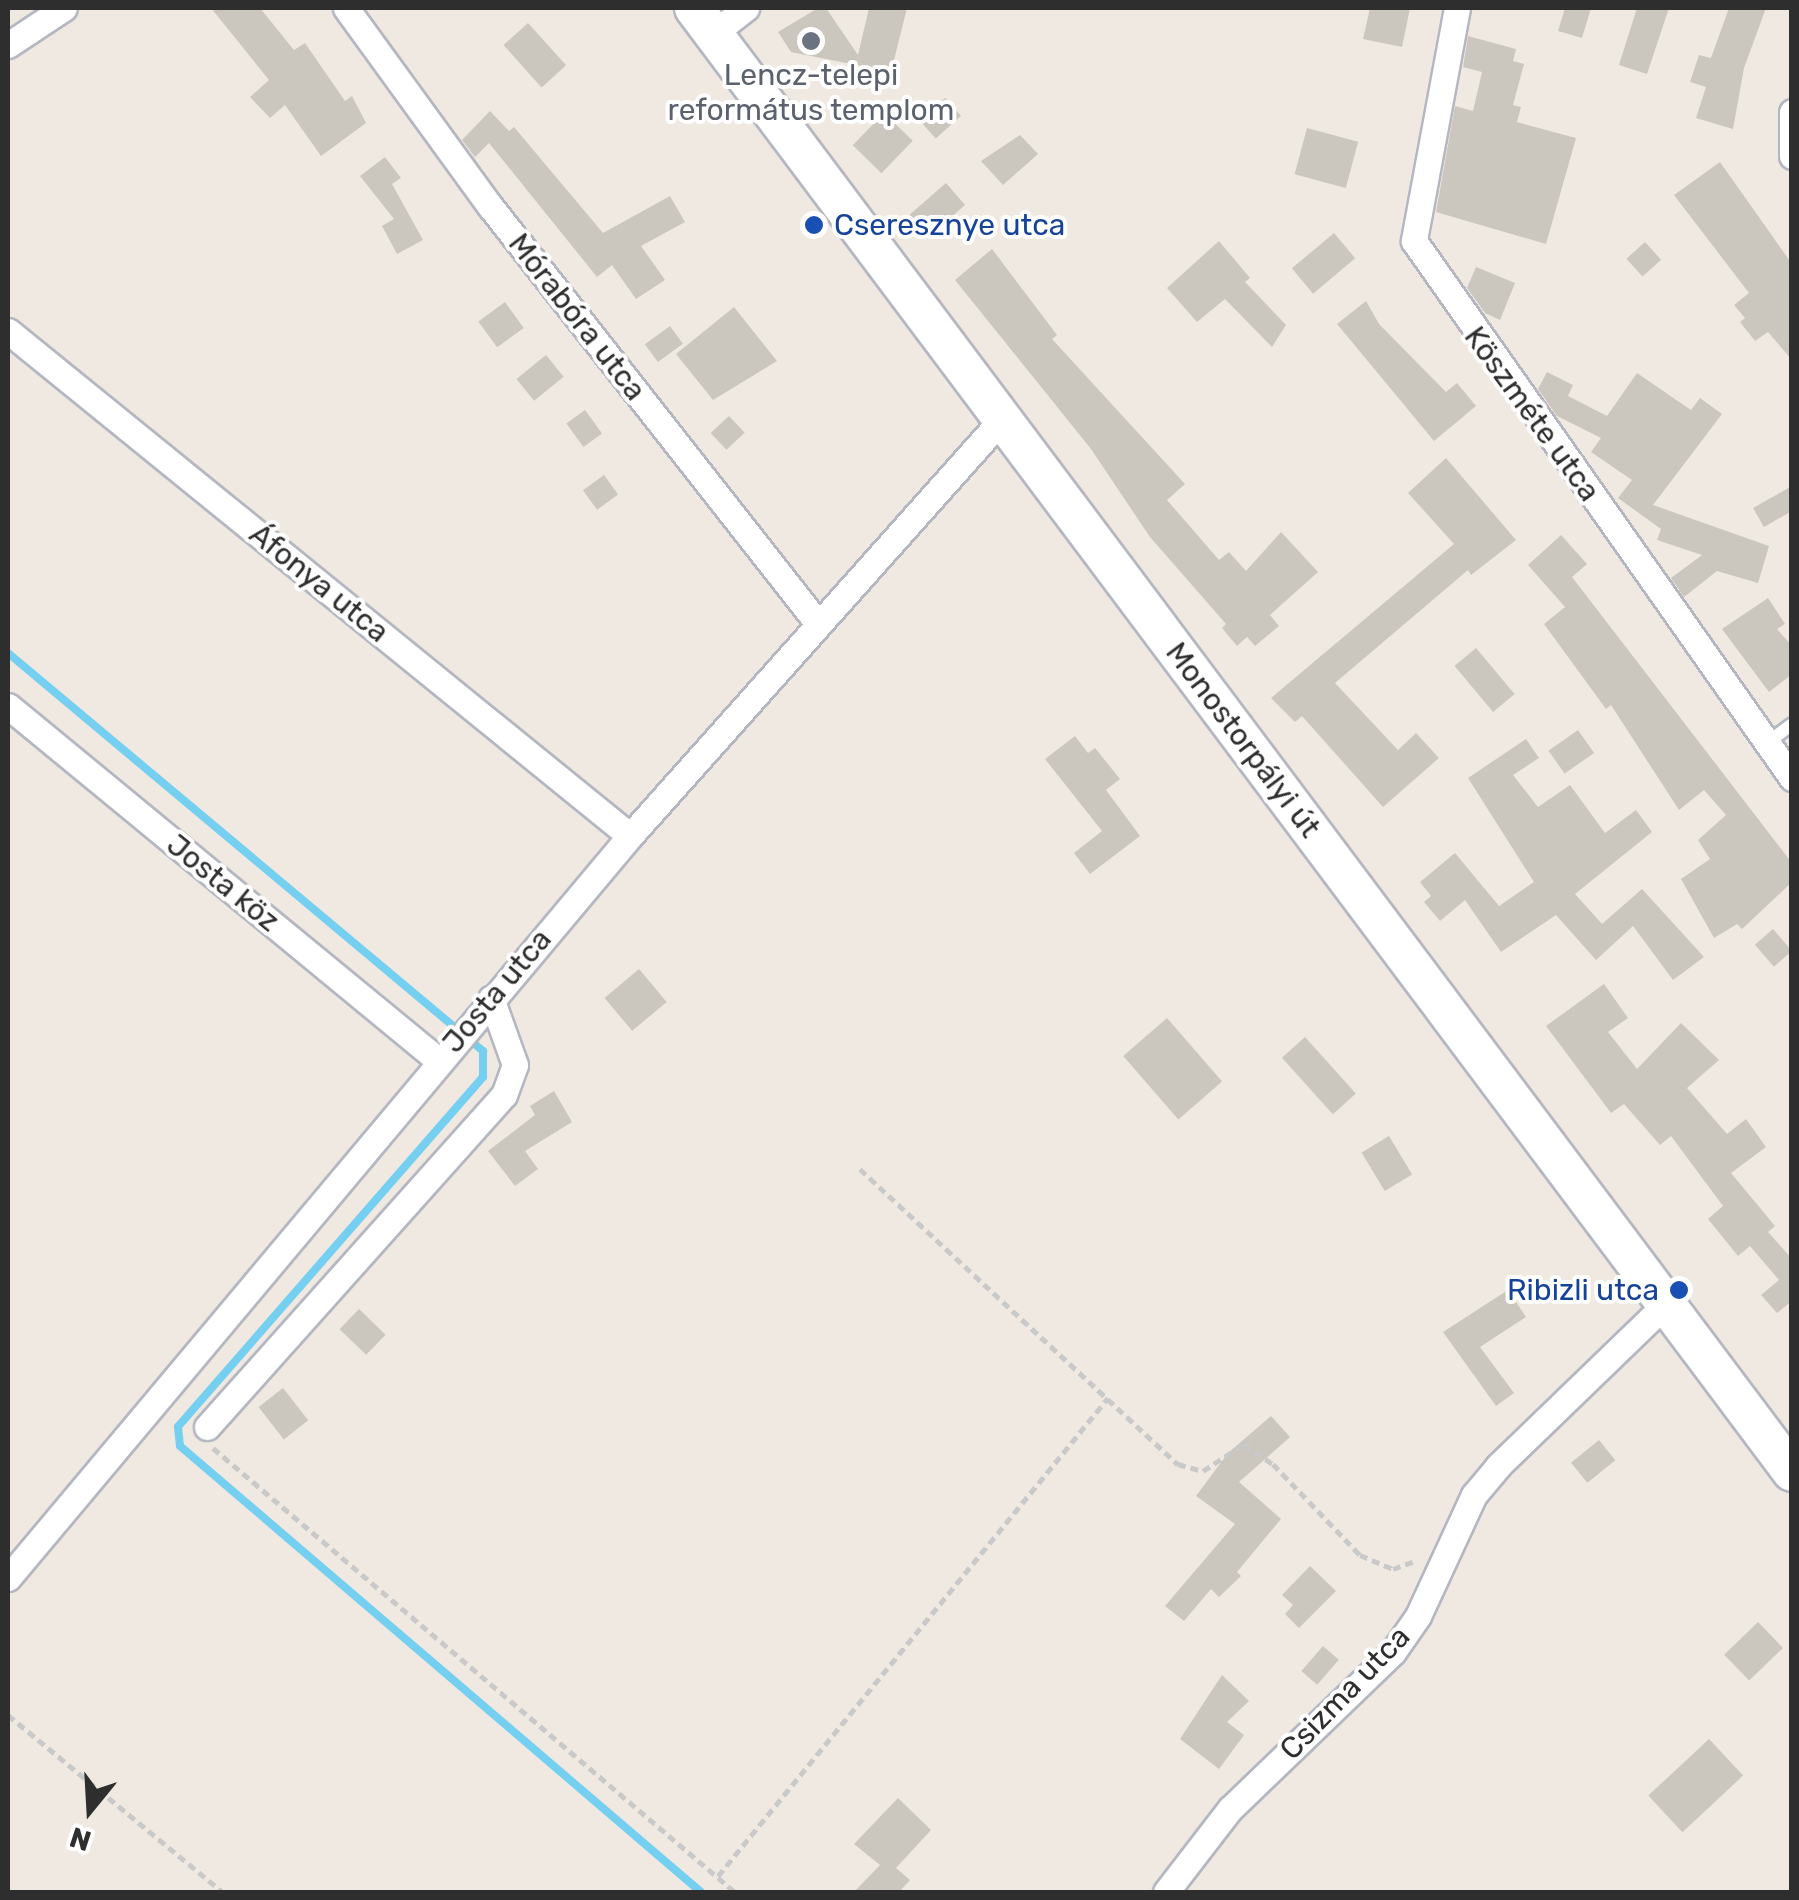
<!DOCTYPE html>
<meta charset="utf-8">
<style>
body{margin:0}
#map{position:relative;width:1799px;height:1900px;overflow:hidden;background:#efe9e1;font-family:Rubik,sans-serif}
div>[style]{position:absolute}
.stream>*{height:8px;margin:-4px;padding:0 4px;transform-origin:4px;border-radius:4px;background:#75cff0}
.building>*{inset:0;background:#cbc7bf;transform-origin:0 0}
.path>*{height:5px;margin-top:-2.5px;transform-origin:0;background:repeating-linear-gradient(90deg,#c9c9c9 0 8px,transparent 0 13px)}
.roads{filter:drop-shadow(2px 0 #b4b7c1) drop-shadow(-2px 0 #b4b7c1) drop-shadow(0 2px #b4b7c1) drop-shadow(0 -2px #b4b7c1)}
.lane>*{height:12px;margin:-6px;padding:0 6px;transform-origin:6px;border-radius:6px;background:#fff}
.street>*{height:25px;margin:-12.5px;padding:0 12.5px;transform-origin:12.5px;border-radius:12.5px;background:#fff}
.secondary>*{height:38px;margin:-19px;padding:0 19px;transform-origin:19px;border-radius:19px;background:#fff}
.dots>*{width:28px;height:28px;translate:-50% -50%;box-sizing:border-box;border:5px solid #fff;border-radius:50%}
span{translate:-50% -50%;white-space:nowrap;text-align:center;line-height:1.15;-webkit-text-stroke:8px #fff;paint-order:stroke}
.worship-label{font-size:30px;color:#5b616d}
.transit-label{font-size:30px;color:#164399}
.left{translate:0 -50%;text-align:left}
.right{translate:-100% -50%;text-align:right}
.street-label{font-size:30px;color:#2e2e2e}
.frame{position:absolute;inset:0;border:10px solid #2e2e2e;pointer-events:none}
.north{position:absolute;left:40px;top:1760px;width:100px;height:100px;-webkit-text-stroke:8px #fff;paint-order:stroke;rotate:198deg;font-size:28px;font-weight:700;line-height:40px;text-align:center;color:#2e2e2e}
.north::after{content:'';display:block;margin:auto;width:35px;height:45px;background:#2e2e2e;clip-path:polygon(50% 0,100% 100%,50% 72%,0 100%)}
</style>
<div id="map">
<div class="stream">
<i style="left:8px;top:653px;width:620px;rotate:39.96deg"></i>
<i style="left:483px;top:1051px;width:26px;rotate:90deg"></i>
<i style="left:483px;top:1077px;width:464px;rotate:131.1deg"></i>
<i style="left:178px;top:1427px;width:19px;rotate:84deg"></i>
<i style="left:180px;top:1446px;width:686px;rotate:40.57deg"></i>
</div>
<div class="building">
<i style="clip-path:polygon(211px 8px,260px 8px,294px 50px,305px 43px,345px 101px,352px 96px,366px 123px,321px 156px,285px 105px,270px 118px,250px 97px,269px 80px)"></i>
<i style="clip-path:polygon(818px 8px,826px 8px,858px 55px,869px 8px,907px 8px,891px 72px,791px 52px,778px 32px)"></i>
<i style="clip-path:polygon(1370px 8px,1410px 8px,1402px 47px,1363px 39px)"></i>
<i style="clip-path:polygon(1565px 8px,1591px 8px,1582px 38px,1558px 31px)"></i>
<i style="clip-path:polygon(1637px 8px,1669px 8px,1647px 74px,1619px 65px)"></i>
<i style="clip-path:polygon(1729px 8px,1766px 8px,1744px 68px,1733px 129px,1696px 118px,1706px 87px,1690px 82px,1699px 55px,1711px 58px)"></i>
<i style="left:528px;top:23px;width:57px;height:33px;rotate:48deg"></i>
<i style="clip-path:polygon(1468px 36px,1516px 49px,1513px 61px,1524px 64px,1513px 105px,1521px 107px,1517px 122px,1576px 138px,1546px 244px,1436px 212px,1455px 106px,1473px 111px,1482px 72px,1463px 67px)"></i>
<i style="left:945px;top:98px;width:24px;height:34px;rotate:48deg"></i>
<i style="clip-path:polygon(490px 111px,509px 131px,514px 127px,603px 233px,670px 196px,685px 222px,641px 246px,665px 280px,636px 299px,612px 265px,597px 277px,489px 143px,475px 157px,462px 140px)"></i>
<i style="left:884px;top:113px;width:40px;height:45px;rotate:44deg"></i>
<i style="left:1307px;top:128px;width:53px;height:48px;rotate:15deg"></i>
<i style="clip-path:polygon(1020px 135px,1038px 154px,1003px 185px,981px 161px)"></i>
<i style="clip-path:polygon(385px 157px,401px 178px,392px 184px,423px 240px,397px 254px,382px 226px,394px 219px,360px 176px)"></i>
<i style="clip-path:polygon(1720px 162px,1792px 264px,1792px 360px,1768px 332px,1755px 341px,1740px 322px,1745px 318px,1734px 305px,1749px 293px,1674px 195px)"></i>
<i style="left:946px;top:183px;width:29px;height:48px;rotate:49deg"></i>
<i style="left:1334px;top:233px;width:33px;height:55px;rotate:50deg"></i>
<i style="clip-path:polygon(1219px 241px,1250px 278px,1245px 282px,1286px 325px,1272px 347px,1225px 299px,1197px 322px,1167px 288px)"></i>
<i style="left:1645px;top:242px;width:24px;height:25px;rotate:48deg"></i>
<i style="clip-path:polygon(992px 249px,1057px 335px,1052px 339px,1185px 484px,1167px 500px,1219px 560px,1229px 552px,1246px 571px,1281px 532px,1318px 572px,1270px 615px,1279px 626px,1255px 646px,1247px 637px,1237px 646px,1222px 628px,1226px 624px,1150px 537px,1091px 449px,955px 280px)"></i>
<i style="clip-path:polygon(1476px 267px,1515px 283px,1500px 320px,1485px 313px,1467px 288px)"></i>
<i style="clip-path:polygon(1366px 301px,1379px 324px,1446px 392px,1457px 383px,1476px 406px,1434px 441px,1337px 324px)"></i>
<i style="left:505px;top:302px;width:32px;height:33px;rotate:54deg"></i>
<i style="clip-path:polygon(734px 307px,777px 361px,713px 400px,676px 354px)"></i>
<i style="left:670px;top:326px;width:22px;height:31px;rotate:54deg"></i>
<i style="left:546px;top:355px;width:28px;height:38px;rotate:51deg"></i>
<i style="clip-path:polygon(1547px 372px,1573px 385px,1568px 396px,1607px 416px,1637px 373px,1691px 410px,1700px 398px,1722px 414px,1653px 505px,1769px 546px,1758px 583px,1717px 571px,1684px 597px,1671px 578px,1702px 555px,1657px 540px,1661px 529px,1618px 498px,1632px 480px,1591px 452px,1601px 438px,1557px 416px,1538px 389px)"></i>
<i style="left:585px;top:410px;width:29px;height:23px;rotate:54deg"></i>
<i style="left:729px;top:416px;width:23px;height:25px;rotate:47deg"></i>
<i style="clip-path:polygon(1446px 458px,1516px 540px,1471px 575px,1468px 570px,1335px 683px,1398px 750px,1416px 733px,1439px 758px,1383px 807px,1302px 716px,1295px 722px,1271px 698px,1454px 544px,1408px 493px)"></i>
<i style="left:604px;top:475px;width:24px;height:26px;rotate:54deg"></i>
<i style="clip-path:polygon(1792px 486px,1792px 511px,1764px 527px,1753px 508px)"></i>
<i style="clip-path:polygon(1561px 535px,1587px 564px,1572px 577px,1792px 863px,1792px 882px,1742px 929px,1737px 924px,1714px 938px,1681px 879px,1710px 859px,1698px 840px,1726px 815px,1704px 790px,1679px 810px,1611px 705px,1606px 709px,1544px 624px,1565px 607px,1528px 565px)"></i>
<i style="clip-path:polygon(1768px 598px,1785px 624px,1777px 629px,1792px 646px,1792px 674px,1769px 692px,1722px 629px)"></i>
<i style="left:1476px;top:648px;width:60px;height:28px;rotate:50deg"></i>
<i style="left:1578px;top:730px;width:28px;height:36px;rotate:55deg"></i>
<i style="clip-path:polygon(1075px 736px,1088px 753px,1095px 748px,1120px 779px,1106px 790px,1140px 836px,1090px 874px,1074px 853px,1102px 831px,1045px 759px)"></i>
<i style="clip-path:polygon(1526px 739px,1539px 758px,1513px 775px,1538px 807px,1570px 785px,1605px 833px,1636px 810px,1652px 832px,1575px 894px,1602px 924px,1642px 889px,1704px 957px,1673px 980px,1633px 926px,1596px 960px,1556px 915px,1501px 952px,1465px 900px,1440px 921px,1424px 902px,1431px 896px,1420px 882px,1455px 853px,1499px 906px,1534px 882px,1468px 778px)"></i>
<i style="left:1773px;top:929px;width:29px;height:24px;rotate:49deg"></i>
<i style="left:639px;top:969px;width:43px;height:45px;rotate:50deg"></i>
<i style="clip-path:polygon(1604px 984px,1628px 1018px,1608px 1032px,1637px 1069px,1681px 1023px,1719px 1060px,1687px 1088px,1727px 1134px,1746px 1119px,1766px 1147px,1731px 1173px,1775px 1226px,1768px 1232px,1792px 1259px,1792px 1301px,1777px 1313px,1761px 1295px,1779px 1280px,1750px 1246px,1738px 1256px,1708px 1219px,1723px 1206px,1671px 1136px,1660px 1145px,1624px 1104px,1611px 1113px,1546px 1026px)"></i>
<i style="left:1167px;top:1018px;width:84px;height:58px;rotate:49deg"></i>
<i style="left:1305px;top:1037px;width:76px;height:31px;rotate:48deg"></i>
<i style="clip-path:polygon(554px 1091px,572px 1122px,525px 1151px,538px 1169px,515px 1186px,488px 1151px,535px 1115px,530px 1106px)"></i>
<i style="left:1389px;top:1136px;width:45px;height:32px;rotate:59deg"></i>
<i style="clip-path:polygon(1508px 1290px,1526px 1317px,1480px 1347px,1514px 1393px,1496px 1406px,1443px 1332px)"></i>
<i style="left:359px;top:1309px;width:37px;height:28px;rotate:44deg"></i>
<i style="left:283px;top:1388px;width:41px;height:31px;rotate:52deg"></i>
<i style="clip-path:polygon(1271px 1416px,1290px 1437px,1239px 1482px,1281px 1519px,1237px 1572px,1241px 1576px,1219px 1597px,1211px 1589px,1184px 1621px,1165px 1606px,1235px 1524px,1196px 1496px,1228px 1453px)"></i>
<i style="left:1599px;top:1440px;width:26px;height:36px;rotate:51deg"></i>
<i style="clip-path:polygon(1310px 1566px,1336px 1591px,1299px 1628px,1285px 1614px,1293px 1605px,1282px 1595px)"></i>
<i style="left:1758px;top:1622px;width:36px;height:47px;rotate:46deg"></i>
<i style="left:1323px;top:1646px;width:21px;height:33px;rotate:41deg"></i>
<i style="clip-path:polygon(1222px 1675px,1249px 1701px,1227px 1722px,1244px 1735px,1219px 1769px,1180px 1739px)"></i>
<i style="left:1709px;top:1739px;width:50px;height:83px;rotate:47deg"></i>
<i style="clip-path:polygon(898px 1798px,931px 1830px,896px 1868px,910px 1880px,899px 1892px,854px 1892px,880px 1865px,854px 1844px)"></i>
</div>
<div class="path">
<i style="left:860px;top:1169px;width:434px;rotate:42.9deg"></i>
<i style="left:1178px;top:1464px;width:26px;rotate:16deg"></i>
<i style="left:1203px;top:1471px;width:49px;rotate:-33.4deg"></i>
<i style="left:1244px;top:1444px;width:35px;rotate:35deg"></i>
<i style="left:1273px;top:1464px;width:126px;rotate:46.3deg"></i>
<i style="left:1360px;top:1555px;width:36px;rotate:23deg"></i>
<i style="left:1393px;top:1569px;width:23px;rotate:-20deg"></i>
<i style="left:213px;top:1448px;width:685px;rotate:40.38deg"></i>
<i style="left:8px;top:1715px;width:278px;rotate:39.5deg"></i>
<i style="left:718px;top:1876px;width:617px;rotate:-50.79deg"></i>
</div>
<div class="roads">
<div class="lane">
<i style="left:1767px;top:743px;width:31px;rotate:-37deg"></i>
</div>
<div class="street">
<i style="left:346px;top:8px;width:245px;rotate:54deg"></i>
<i style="left:490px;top:206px;width:528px;rotate:51.85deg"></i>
<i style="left:1457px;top:8px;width:237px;rotate:100.5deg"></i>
<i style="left:1414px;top:241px;width:657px;rotate:54.86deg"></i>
<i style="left:714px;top:33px;width:41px;rotate:-38deg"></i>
<i style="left:8px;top:45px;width:67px;rotate:-33.5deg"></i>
<i style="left:1792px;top:112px;width:44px;rotate:90deg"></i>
<i style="left:8px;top:331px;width:801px;rotate:39.07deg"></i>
<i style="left:8px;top:706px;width:557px;rotate:39.46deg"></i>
<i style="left:207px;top:1427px;width:445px;rotate:-48.2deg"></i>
<i style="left:504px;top:1095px;width:32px;rotate:-70deg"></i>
<i style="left:515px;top:1065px;width:71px;rotate:-109.7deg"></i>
<i style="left:8px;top:1578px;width:968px;rotate:-50.03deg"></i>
<i style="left:630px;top:836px;width:560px;rotate:-48.26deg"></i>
<i style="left:1166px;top:1892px;width:105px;rotate:-52.4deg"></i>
<i style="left:1230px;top:1809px;width:226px;rotate:-43.9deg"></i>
<i style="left:1393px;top:1652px;width:44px;rotate:-55.2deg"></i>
<i style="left:1418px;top:1616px;width:133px;rotate:-65.2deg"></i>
<i style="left:1474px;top:1495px;width:38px;rotate:-50deg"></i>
<i style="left:1498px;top:1466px;width:232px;rotate:-44deg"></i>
</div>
<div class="secondary">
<i style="left:694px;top:8px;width:1830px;rotate:53.13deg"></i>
</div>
</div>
<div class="dots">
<i style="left:811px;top:41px;background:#6b7280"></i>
<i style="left:814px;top:225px;background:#1a4fb4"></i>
<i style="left:1679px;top:1290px;background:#1a4fb4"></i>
</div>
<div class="worship-label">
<span style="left:811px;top:92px">Lencz-telepi<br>református templom</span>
</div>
<div class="transit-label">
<span class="left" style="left:834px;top:225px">Cseresznye utca</span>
<span class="right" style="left:1659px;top:1290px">Ribizli utca</span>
</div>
<div class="street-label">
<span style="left:577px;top:317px;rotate:52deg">Mórabóra utca</span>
<span style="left:1532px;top:414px;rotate:54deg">Köszméte utca</span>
<span style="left:319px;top:583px;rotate:39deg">Áfonya utca</span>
<span style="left:1243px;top:740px;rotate:53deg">Monostorpályi út</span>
<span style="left:223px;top:883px;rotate:39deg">Josta köz</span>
<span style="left:497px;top:991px;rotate:-50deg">Josta utca</span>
<span style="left:1345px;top:1693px;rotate:-46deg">Csizma utca</span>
</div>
<div class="frame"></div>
<div class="north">N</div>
</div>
